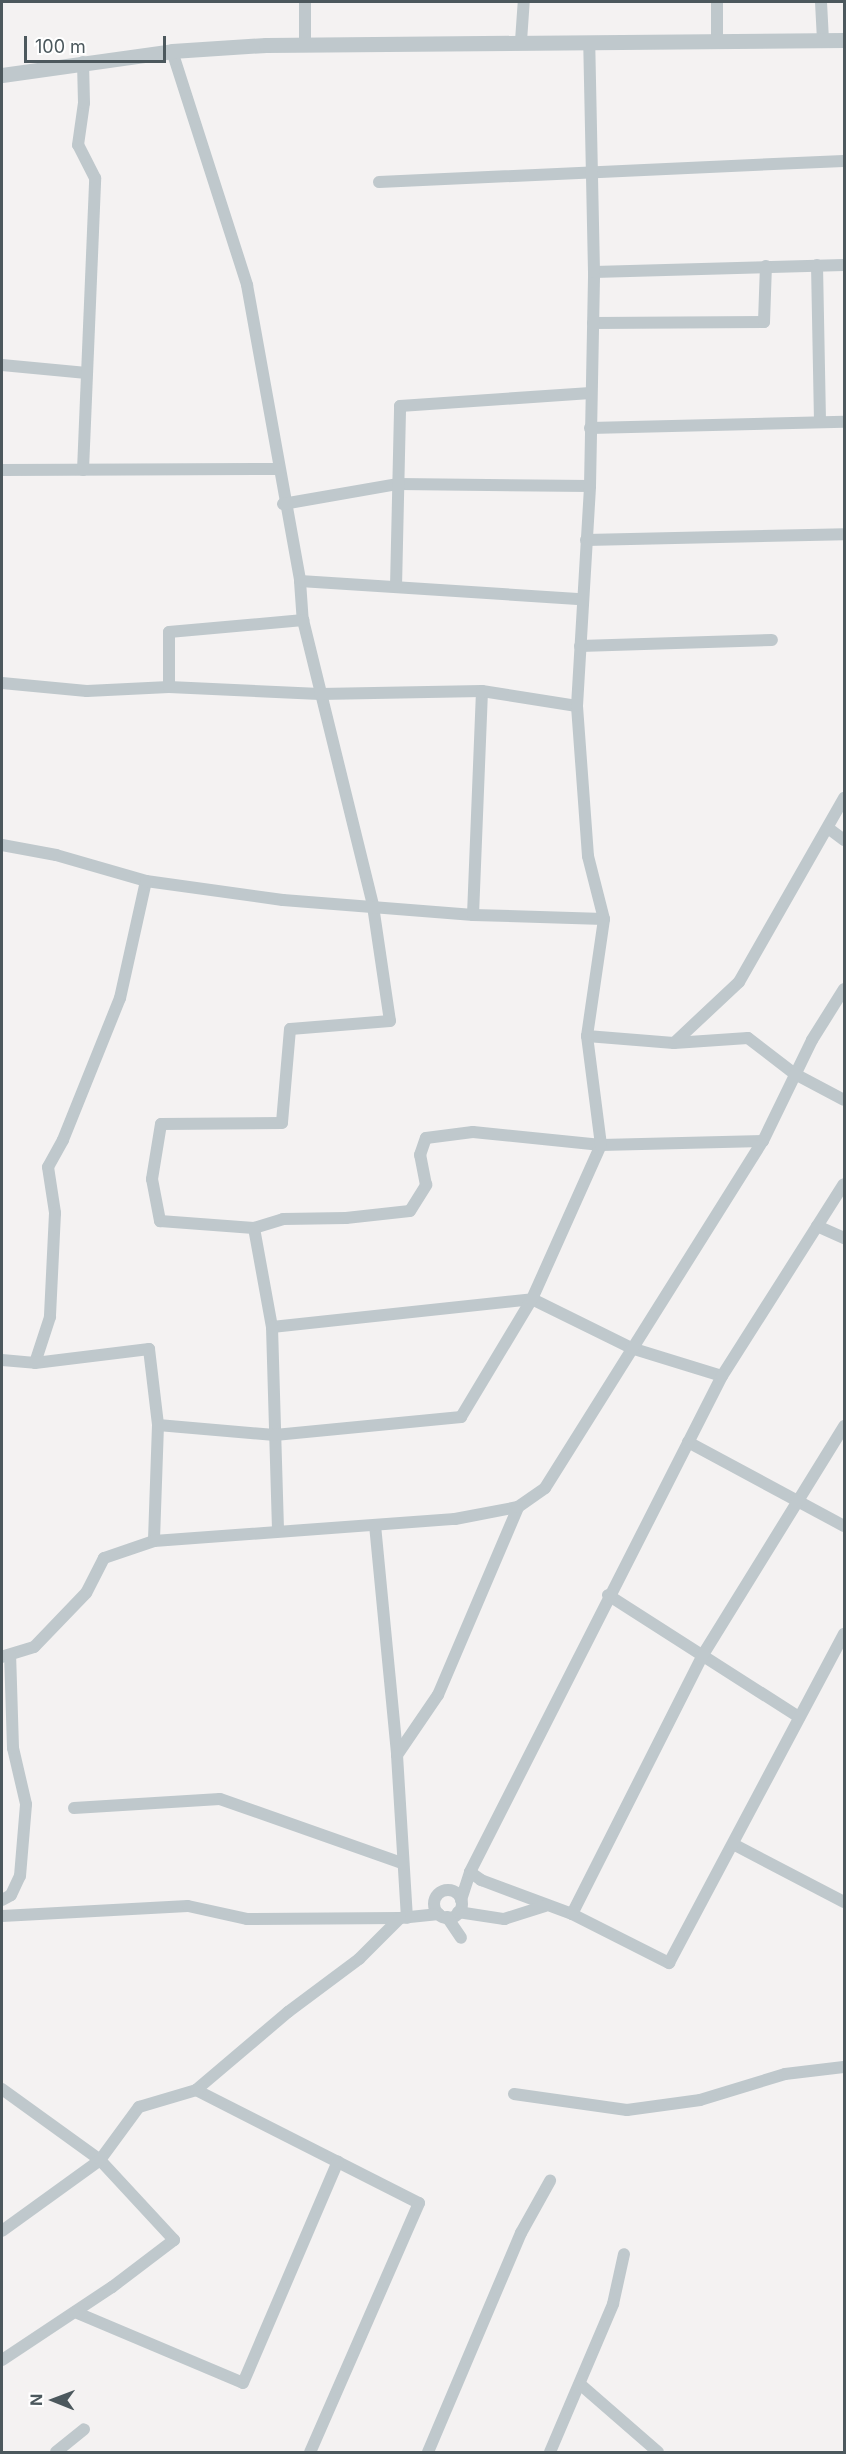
<!DOCTYPE html>
<style>
body{margin:0}
#map{position:relative;width:846px;height:2454px;overflow:hidden;background:#f4f2f2;font-family:Inter,sans-serif}
div>[style]{position:absolute}
.minor>*{height:12px;margin:-6px;padding:0 6px;transform-origin:6px;border-radius:6px;background:#bfc8cc}
.minor>.ring{margin:-6px;padding:0;box-sizing:content-box;background:none;border:12px solid #bfc8cc;border-radius:50%}
.tertiary>*{height:15px;margin:-7.5px;padding:0 7.5px;transform-origin:7.5px;border-radius:7.5px;background:#bfc8cc}
span{translate:-50% -50%;white-space:nowrap;text-align:center;line-height:1.15;-webkit-text-stroke:4.5px #fff;paint-order:stroke}
.frame{position:absolute;inset:0;border:3px solid #4c585d;pointer-events:none}
.north{position:absolute;left:24px;top:2370px;width:60px;height:60px;-webkit-text-stroke:4px #fff;paint-order:stroke;rotate:271deg;font-size:16px;font-weight:700;line-height:24px;text-align:center;color:#4c585d}
.north::after{content:'';display:block;margin:auto;width:21px;height:27px;background:#4c585d;clip-path:polygon(50% 0,100% 100%,50% 72%,0 100%)}
.scale{position:absolute;left:24px;top:36px;width:142px;height:27px;box-sizing:border-box;border:3px solid #4c585d;border-top:0;padding-left:8px;font-size:18px;line-height:21px;white-space:nowrap;color:#4c585d;-webkit-text-stroke:4px #fff;paint-order:stroke}
</style>
<div id="map">
<div class="minor">
<i style="left:717px;top:2px;width:39px;rotate:90deg"></i>
<i style="left:821px;top:2px;width:37px;rotate:87deg"></i>
<i style="left:521px;top:41px;width:39px;rotate:-86deg"></i>
<i style="left:305px;top:44px;width:42px;rotate:-90deg"></i>
<i style="left:172px;top:51px;width:246px;rotate:72.2deg"></i>
<i style="left:247px;top:285px;width:301px;rotate:79.8deg"></i>
<i style="left:300px;top:581px;width:39px;rotate:86deg"></i>
<i style="left:303px;top:620px;width:294px;rotate:76.2deg"></i>
<i style="left:373px;top:906px;width:116px;rotate:81.6deg"></i>
<i style="left:390px;top:1021px;width:100px;rotate:175.4deg"></i>
<i style="left:290px;top:1029px;width:94px;rotate:94.9deg"></i>
<i style="left:282px;top:1123px;width:121px;rotate:179.5deg"></i>
<i style="left:161px;top:1124px;width:56px;rotate:99.3deg"></i>
<i style="left:152px;top:1179px;width:43px;rotate:79.2deg"></i>
<i style="left:160px;top:1221px;width:94px;rotate:4.3deg"></i>
<i style="left:254px;top:1228px;width:30px;rotate:-17deg"></i>
<i style="left:283px;top:1219px;width:63px;rotate:-0.9deg"></i>
<i style="left:346px;top:1218px;width:64px;rotate:-6.2deg"></i>
<i style="left:410px;top:1211px;width:31px;rotate:-58deg"></i>
<i style="left:426px;top:1185px;width:31px;rotate:-101deg"></i>
<i style="left:420px;top:1155px;width:18px;rotate:-71deg"></i>
<i style="left:426px;top:1138px;width:47px;rotate:-7.3deg"></i>
<i style="left:473px;top:1132px;width:129px;rotate:5.8deg"></i>
<i style="left:601px;top:1145px;width:162px;rotate:-1.4deg"></i>
<i style="left:379px;top:182px;width:465px;rotate:-2.6deg"></i>
<i style="left:817px;top:265px;width:157px;rotate:88.9deg"></i>
<i style="left:594px;top:272px;width:250px;rotate:-1.6deg"></i>
<i style="left:593px;top:323px;width:171px;rotate:-0.3deg"></i>
<i style="left:764px;top:322px;width:56px;rotate:-88deg"></i>
<i style="left:2px;top:365px;width:85px;rotate:5.4deg"></i>
<i style="left:590px;top:428px;width:254px;rotate:-1.4deg"></i>
<i style="left:2px;top:470px;width:277px;rotate:-0.2deg"></i>
<i style="left:83px;top:470px;width:292px;rotate:-87.6deg"></i>
<i style="left:95px;top:178px;width:37px;rotate:-117deg"></i>
<i style="left:78px;top:145px;width:42px;rotate:-81.9deg"></i>
<i style="left:84px;top:103px;width:41px;rotate:-91.4deg"></i>
<i style="left:283px;top:504px;width:117px;rotate:-9.9deg"></i>
<i style="left:398px;top:484px;width:192px;rotate:0.6deg"></i>
<i style="left:586px;top:540px;width:258px;rotate:-1.3deg"></i>
<i style="left:300px;top:581px;width:282px;rotate:3.7deg"></i>
<i style="left:396px;top:587px;width:181px;rotate:-88.7deg"></i>
<i style="left:400px;top:406px;width:191px;rotate:-3.9deg"></i>
<i style="left:580px;top:646px;width:192px;rotate:-1.8deg"></i>
<i style="left:2px;top:683px;width:85px;rotate:5.4deg"></i>
<i style="left:87px;top:691px;width:82px;rotate:-2.8deg"></i>
<i style="left:169px;top:687px;width:151px;rotate:2.7deg"></i>
<i style="left:320px;top:694px;width:162px;rotate:-1.1deg"></i>
<i style="left:169px;top:687px;width:55px;rotate:-90deg"></i>
<i style="left:169px;top:632px;width:135px;rotate:-5.1deg"></i>
<i style="left:828px;top:828px;width:20px;rotate:37deg"></i>
<i style="left:2px;top:845px;width:55px;rotate:10.5deg"></i>
<i style="left:56px;top:855px;width:94px;rotate:16.1deg"></i>
<i style="left:146px;top:881px;width:120px;rotate:102.5deg"></i>
<i style="left:120px;top:998px;width:153px;rotate:111.9deg"></i>
<i style="left:63px;top:1140px;width:31px;rotate:119deg"></i>
<i style="left:48px;top:1167px;width:47px;rotate:81.3deg"></i>
<i style="left:55px;top:1213px;width:104px;rotate:92.8deg"></i>
<i style="left:50px;top:1317px;width:48px;rotate:108.1deg"></i>
<i style="left:146px;top:881px;width:138px;rotate:7.9deg"></i>
<i style="left:283px;top:900px;width:191px;rotate:4.5deg"></i>
<i style="left:473px;top:915px;width:131px;rotate:1.7deg"></i>
<i style="left:473px;top:915px;width:224px;rotate:-87.7deg"></i>
<i style="left:482px;top:691px;width:96px;rotate:9deg"></i>
<i style="left:587px;top:1036px;width:87px;rotate:4.6deg"></i>
<i style="left:674px;top:1043px;width:74px;rotate:-3.9deg"></i>
<i style="left:748px;top:1038px;width:59px;rotate:37.5deg"></i>
<i style="left:795px;top:1074px;width:55px;rotate:28deg"></i>
<i style="left:674px;top:1043px;width:89px;rotate:-43.2deg"></i>
<i style="left:739px;top:982px;width:212px;rotate:-60.3deg"></i>
<i style="left:817px;top:1226px;width:30px;rotate:24deg"></i>
<i style="left:254px;top:1228px;width:101px;rotate:79.7deg"></i>
<i style="left:272px;top:1327px;width:262px;rotate:-6.1deg"></i>
<i style="left:532px;top:1299px;width:110px;rotate:26.3deg"></i>
<i style="left:631px;top:1348px;width:95px;rotate:17.1deg"></i>
<i style="left:272px;top:1327px;width:203px;rotate:88.3deg"></i>
<i style="left:2px;top:1360px;width:33px;rotate:5deg"></i>
<i style="left:35px;top:1363px;width:115px;rotate:-7deg"></i>
<i style="left:149px;top:1349px;width:77px;rotate:83.2deg"></i>
<i style="left:158px;top:1425px;width:116px;rotate:92deg"></i>
<i style="left:154px;top:1541px;width:53px;rotate:161.2deg"></i>
<i style="left:104px;top:1558px;width:39px;rotate:117deg"></i>
<i style="left:86px;top:1593px;width:75px;rotate:133.9deg"></i>
<i style="left:34px;top:1647px;width:34px;rotate:163deg"></i>
<i style="left:158px;top:1425px;width:117px;rotate:4.9deg"></i>
<i style="left:275px;top:1435px;width:187px;rotate:-5.5deg"></i>
<i style="left:461px;top:1417px;width:138px;rotate:-59deg"></i>
<i style="left:532px;top:1299px;width:169px;rotate:-65.9deg"></i>
<i style="left:601px;top:1145px;width:110px;rotate:-97.3deg"></i>
<i style="left:587px;top:1036px;width:118px;rotate:-81.7deg"></i>
<i style="left:604px;top:919px;width:65px;rotate:-104.3deg"></i>
<i style="left:588px;top:856px;width:150px;rotate:-94.2deg"></i>
<i style="left:577px;top:706px;width:220px;rotate:-86.6deg"></i>
<i style="left:590px;top:486px;width:214px;rotate:-88.9deg"></i>
<i style="left:594px;top:272px;width:230px;rotate:-91.2deg"></i>
<i style="left:688px;top:1442px;width:177px;rotate:28.3deg"></i>
<i style="left:375px;top:1525px;width:231px;rotate:84.5deg"></i>
<i style="left:397px;top:1755px;width:163px;rotate:86.5deg"></i>
<i style="left:154px;top:1541px;width:302px;rotate:-4.2deg"></i>
<i style="left:455px;top:1519px;width:64px;rotate:-10.8deg"></i>
<i style="left:608px;top:1595px;width:227px;rotate:32.6deg"></i>
<i style="left:397px;top:1755px;width:73px;rotate:-55.7deg"></i>
<i style="left:438px;top:1695px;width:204px;rotate:-66.9deg"></i>
<i style="left:518px;top:1507px;width:33px;rotate:-35deg"></i>
<i style="left:545px;top:1488px;width:410px;rotate:-57.9deg"></i>
<i style="left:763px;top:1141px;width:112px;rotate:-64.1deg"></i>
<i style="left:812px;top:1040px;width:60px;rotate:-57.9deg"></i>
<i style="left:74px;top:1808px;width:146px;rotate:-3.5deg"></i>
<i style="left:220px;top:1799px;width:193px;rotate:19.4deg"></i>
<i style="left:733px;top:1844px;width:125px;rotate:27.6deg"></i>
<i style="left:470px;top:1872px;width:14px;rotate:36deg"></i>
<i style="left:481px;top:1880px;width:97px;rotate:20.5deg"></i>
<i style="left:572px;top:1914px;width:109px;rotate:26.8deg"></i>
<i style="left:669px;top:1963px;width:373px;rotate:-62deg"></i>
<i class="ring" style="left:434px;top:1890px;width:16px;height:16px"></i>
<i style="left:2px;top:1900px;width:10px;rotate:-29deg"></i>
<i style="left:11px;top:1895px;width:21px;rotate:-65deg"></i>
<i style="left:20px;top:1876px;width:72px;rotate:-85.2deg"></i>
<i style="left:26px;top:1804px;width:57px;rotate:-103.1deg"></i>
<i style="left:13px;top:1748px;width:93px;rotate:-91.8deg"></i>
<i style="left:461px;top:1900px;width:29px;rotate:-72deg"></i>
<i style="left:470px;top:1872px;width:556px;rotate:-63.07deg"></i>
<i style="left:722px;top:1376px;width:227px;rotate:-57.6deg"></i>
<i style="left:458px;top:1912px;width:47px;rotate:8.7deg"></i>
<i style="left:504px;top:1919px;width:43px;rotate:-17.6deg"></i>
<i style="left:572px;top:1914px;width:292px;rotate:-63.2deg"></i>
<i style="left:704px;top:1653px;width:267px;rotate:-58.3deg"></i>
<i style="left:2px;top:1916px;width:186px;rotate:-3.1deg"></i>
<i style="left:188px;top:1906px;width:60px;rotate:12.4deg"></i>
<i style="left:247px;top:1919px;width:153px;rotate:-0.4deg"></i>
<i style="left:400px;top:1918px;width:39px;rotate:-6deg"></i>
<i style="left:447px;top:1917px;width:25px;rotate:56deg"></i>
<i style="left:2px;top:2089px;width:121px;rotate:35.9deg"></i>
<i style="left:100px;top:2160px;width:109px;rotate:47.2deg"></i>
<i style="left:174px;top:2240px;width:78px;rotate:142.8deg"></i>
<i style="left:112px;top:2287px;width:132px;rotate:146.4deg"></i>
<i style="left:196px;top:2090px;width:250px;rotate:26.9deg"></i>
<i style="left:419px;top:2203px;width:272px;rotate:113.6deg"></i>
<i style="left:514px;top:2094px;width:114px;rotate:8.1deg"></i>
<i style="left:627px;top:2110px;width:74px;rotate:-7.8deg"></i>
<i style="left:700px;top:2100px;width:89px;rotate:-17deg"></i>
<i style="left:785px;top:2074px;width:59px;rotate:-6.8deg"></i>
<i style="left:2px;top:2231px;width:121px;rotate:-35.9deg"></i>
<i style="left:100px;top:2160px;width:66px;rotate:-53.7deg"></i>
<i style="left:139px;top:2107px;width:59px;rotate:-16.6deg"></i>
<i style="left:196px;top:2090px;width:121px;rotate:-40.3deg"></i>
<i style="left:288px;top:2012px;width:89px;rotate:-36.7deg"></i>
<i style="left:359px;top:1959px;width:58px;rotate:-45deg"></i>
<i style="left:75px;top:2312px;width:182px;rotate:22.9deg"></i>
<i style="left:243px;top:2383px;width:241px;rotate:-66.8deg"></i>
<i style="left:581px;top:2385px;width:102px;rotate:41deg"></i>
<i style="left:56px;top:2452px;width:36px;rotate:-39deg"></i>
<i style="left:428px;top:2452px;width:238px;rotate:-67deg"></i>
<i style="left:521px;top:2233px;width:60px;rotate:-60.9deg"></i>
<i style="left:550px;top:2452px;width:161px;rotate:-66.9deg"></i>
<i style="left:613px;top:2304px;width:51px;rotate:-77.6deg"></i>
</div>
<div class="tertiary">
<i style="left:2px;top:75px;width:172px;rotate:-8deg"></i>
<i style="left:172px;top:51px;width:94px;rotate:-3.7deg"></i>
<i style="left:266px;top:45px;width:578px;rotate:-0.5deg"></i>
</div>
<div class="frame"></div>
<div class="north">N</div>
<div class="scale">100 m</div>
</div>
